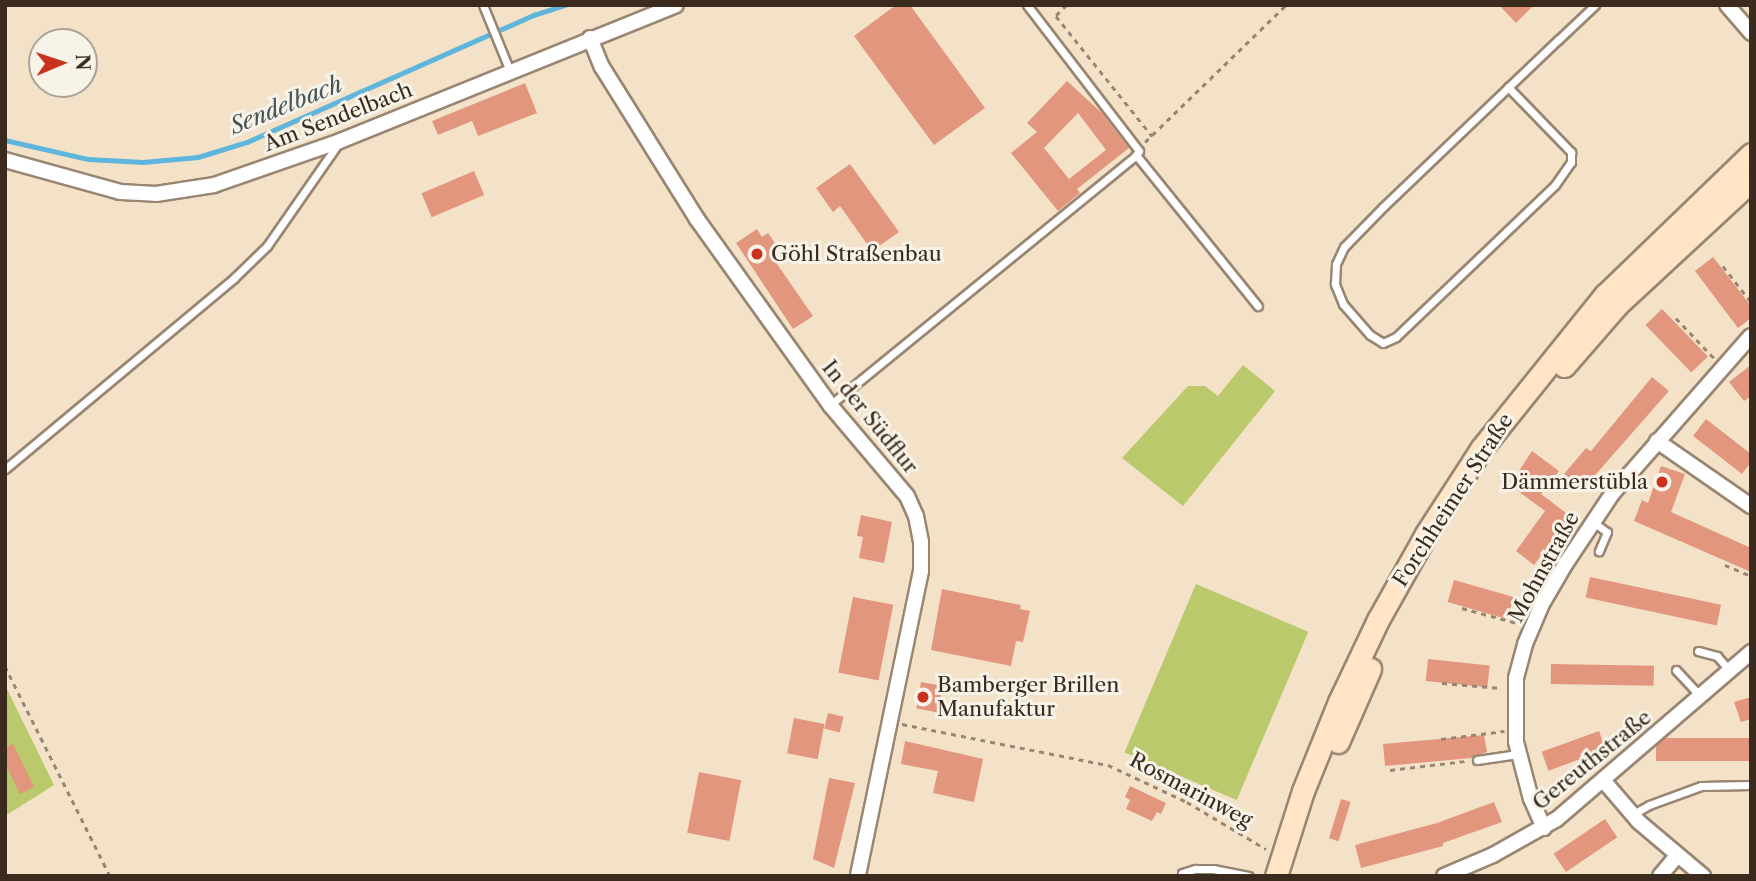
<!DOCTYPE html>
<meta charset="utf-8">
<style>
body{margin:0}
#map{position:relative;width:1756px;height:881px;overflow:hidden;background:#f4e2c8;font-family:"Libre Caslon Text",serif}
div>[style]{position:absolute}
.green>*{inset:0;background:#b9c96b;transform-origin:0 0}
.stream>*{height:4.5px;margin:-2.25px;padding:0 2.25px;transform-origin:2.25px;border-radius:2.25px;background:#5fb6dc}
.building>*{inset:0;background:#e3967e;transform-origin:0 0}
.path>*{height:2.5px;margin-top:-1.25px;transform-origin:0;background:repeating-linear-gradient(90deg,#988673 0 5px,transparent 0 10px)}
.roads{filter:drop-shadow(2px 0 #988673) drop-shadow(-2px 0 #988673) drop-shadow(0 2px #988673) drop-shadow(0 -2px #988673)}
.lane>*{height:7px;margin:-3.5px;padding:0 3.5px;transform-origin:3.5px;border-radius:3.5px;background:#fff}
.street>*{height:14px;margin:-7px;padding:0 7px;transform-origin:7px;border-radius:7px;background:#fff}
.secondary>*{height:21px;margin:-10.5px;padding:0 10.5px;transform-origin:10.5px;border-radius:10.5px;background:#ffe4c6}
.dots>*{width:19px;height:19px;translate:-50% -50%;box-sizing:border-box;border:4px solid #f7f3e8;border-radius:50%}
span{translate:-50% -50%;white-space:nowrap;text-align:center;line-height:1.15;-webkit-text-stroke:6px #f7f3e8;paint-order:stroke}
.street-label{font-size:21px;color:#3b2a1e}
.poi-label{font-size:21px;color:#3b2a1e}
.left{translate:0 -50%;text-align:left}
.right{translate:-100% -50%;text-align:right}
.water-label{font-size:23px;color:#465457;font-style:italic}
.frame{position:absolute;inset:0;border:7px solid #3b2a1e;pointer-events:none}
.north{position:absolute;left:28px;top:28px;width:70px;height:70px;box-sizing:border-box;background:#f7f3e8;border:2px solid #aca397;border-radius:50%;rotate:88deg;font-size:19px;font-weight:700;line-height:28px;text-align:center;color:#3b2a1e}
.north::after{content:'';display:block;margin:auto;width:24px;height:32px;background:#c8321e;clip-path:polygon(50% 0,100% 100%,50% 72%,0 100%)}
</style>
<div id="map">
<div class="green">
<i style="clip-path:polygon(1243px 365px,1275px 391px,1183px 506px,1122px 458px,1188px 386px,1205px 386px,1218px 396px)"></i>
<i style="left:1196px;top:584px;width:122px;height:183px;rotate:23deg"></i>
<i style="clip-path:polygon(5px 685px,54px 785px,5px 816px)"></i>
</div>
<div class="stream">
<i style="left:5px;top:140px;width:85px;rotate:12.9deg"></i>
<i style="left:88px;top:159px;width:55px;rotate:3.1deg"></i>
<i style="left:143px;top:162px;width:55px;rotate:-5.2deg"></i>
<i style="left:198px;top:157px;width:51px;rotate:-17deg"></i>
<i style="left:247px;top:142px;width:314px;rotate:-23.9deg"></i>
<i style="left:534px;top:15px;width:33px;rotate:-18deg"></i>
</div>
<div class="building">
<i style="clip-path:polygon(896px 5px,910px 5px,985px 108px,934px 145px,854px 36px)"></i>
<i style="clip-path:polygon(1499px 5px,1534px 5px,1516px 23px)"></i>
<i style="clip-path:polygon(evenodd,1067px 81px,1102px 113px,1129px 148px,1077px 189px,1080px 193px,1058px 211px,1011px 153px,1037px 132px,1027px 123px,1067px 81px,1078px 113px,1106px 150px,1069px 179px,1044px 148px,1078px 113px)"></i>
<i style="clip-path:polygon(525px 83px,537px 113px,478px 136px,472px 121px,438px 135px,432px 121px)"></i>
<i style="clip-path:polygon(850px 164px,899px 232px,872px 251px,840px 206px,833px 212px,816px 188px)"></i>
<i style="left:474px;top:171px;width:26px;height:57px;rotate:67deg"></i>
<i style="clip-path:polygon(757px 229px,762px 237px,768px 233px,775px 243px,772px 245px,782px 261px,777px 264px,813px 316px,793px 329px,736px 243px)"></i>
<i style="clip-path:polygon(1713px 257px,1751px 306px,1751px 318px,1738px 328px,1695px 271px)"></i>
<i style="left:1662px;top:309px;width:66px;height:23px;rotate:46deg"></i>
<i style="clip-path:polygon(1751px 365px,1751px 396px,1744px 401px,1729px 382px)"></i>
<i style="clip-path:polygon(1652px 377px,1669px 391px,1582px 490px,1564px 474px,1586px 448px,1591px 451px)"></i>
<i style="clip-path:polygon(1706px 419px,1751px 454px,1751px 462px,1742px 474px,1693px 436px)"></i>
<i style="clip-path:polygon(1532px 451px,1559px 471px,1541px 494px,1570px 516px,1534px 565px,1516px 551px,1545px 511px,1510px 485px)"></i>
<i style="clip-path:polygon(1661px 466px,1685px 474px,1671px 512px,1751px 548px,1751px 572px,1634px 521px,1642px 500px,1648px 503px)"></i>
<i style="clip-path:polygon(861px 515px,892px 522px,884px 563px,859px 558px,863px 537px,857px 536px)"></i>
<i style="left:1590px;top:577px;width:134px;height:21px;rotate:12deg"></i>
<i style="left:1454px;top:580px;width:62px;height:23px;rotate:16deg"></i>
<i style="clip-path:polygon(942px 589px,1021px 605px,1020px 609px,1030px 611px,1023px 642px,1016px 641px,1011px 666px,931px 650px)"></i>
<i style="left:853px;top:597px;width:41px;height:77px;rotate:11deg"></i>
<i style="left:1428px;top:659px;width:62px;height:22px;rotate:6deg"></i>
<i style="left:1551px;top:664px;width:103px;height:20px;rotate:1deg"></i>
<i style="left:921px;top:682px;width:22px;height:27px;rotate:10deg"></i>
<i style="clip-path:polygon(1751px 697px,1751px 719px,1741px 722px,1734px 702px)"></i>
<i style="left:828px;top:713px;width:16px;height:16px;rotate:14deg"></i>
<i style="left:794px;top:718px;width:31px;height:36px;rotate:11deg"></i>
<i style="left:1599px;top:731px;width:20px;height:61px;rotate:70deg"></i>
<i style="clip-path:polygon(1484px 735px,1487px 752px,1471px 758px,1385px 766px,1383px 744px)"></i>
<i style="left:1751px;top:738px;width:23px;height:95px;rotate:90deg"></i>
<i style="clip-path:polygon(905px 741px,983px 759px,974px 802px,933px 793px,938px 771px,901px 764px)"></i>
<i style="clip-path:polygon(13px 744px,34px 787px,20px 794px,5px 763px,5px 748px)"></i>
<i style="left:699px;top:772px;width:43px;height:62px;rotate:11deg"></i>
<i style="clip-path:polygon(829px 778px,855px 783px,834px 868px,813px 859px)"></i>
<i style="clip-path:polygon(1130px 786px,1166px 803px,1161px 814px,1157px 812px,1152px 821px,1126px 809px,1130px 800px,1125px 797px)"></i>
<i style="left:1341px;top:799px;width:10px;height:41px;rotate:17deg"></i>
<i style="clip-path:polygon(1494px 802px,1502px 822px,1443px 843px,1443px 846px,1361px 868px,1355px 845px,1437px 823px)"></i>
<i style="left:1605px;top:819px;width:22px;height:62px;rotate:56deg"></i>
</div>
<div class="path">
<i style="left:1067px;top:5px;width:16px;rotate:135deg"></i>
<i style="left:1056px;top:16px;width:154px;rotate:51.3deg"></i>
<i style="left:1145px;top:142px;width:197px;rotate:-44.2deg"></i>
<i style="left:1723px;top:266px;width:46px;rotate:52.1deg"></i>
<i style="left:1676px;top:318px;width:57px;rotate:46.4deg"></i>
<i style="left:1725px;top:565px;width:28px;rotate:23deg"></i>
<i style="left:1462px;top:608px;width:60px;rotate:15.4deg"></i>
<i style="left:5px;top:666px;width:235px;rotate:63.4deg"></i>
<i style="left:1442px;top:683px;width:59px;rotate:4.8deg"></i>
<i style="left:902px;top:724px;width:210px;rotate:11.3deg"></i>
<i style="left:1108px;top:765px;width:87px;rotate:25.1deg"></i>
<i style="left:1187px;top:802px;width:92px;rotate:30.7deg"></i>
<i style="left:1441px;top:739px;width:64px;rotate:-7.2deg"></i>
<i style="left:1390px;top:770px;width:77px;rotate:-6.8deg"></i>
</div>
<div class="roads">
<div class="lane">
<i style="left:483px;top:5px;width:71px;rotate:67.8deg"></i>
<i style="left:1027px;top:5px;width:184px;rotate:52.5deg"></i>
<i style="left:1139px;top:151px;width:5px;rotate:127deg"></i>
<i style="left:1508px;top:87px;width:91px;rotate:45.9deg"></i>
<i style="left:1571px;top:152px;width:10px;rotate:90deg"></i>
<i style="left:1571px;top:162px;width:28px;rotate:125deg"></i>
<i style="left:1555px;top:185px;width:220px;rotate:136.3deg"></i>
<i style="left:1396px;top:337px;width:14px;rotate:155deg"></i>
<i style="left:1383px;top:343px;width:15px;rotate:-148deg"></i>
<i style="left:1370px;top:335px;width:41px;rotate:-131.1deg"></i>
<i style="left:1343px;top:304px;width:22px;rotate:-112deg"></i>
<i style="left:1335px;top:284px;width:20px;rotate:-87deg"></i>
<i style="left:1336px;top:264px;width:19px;rotate:-65deg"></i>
<i style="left:1344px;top:247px;width:56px;rotate:-45.7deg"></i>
<i style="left:1383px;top:207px;width:242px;rotate:-43.7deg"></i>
<i style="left:1558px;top:40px;width:51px;rotate:-43.4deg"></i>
<i style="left:830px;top:405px;width:395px;rotate:-39.2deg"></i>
<i style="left:1136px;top:155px;width:194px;rotate:51.1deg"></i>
<i style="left:5px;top:469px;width:298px;rotate:-39.8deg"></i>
<i style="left:234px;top:278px;width:46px;rotate:-44.1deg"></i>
<i style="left:267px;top:246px;width:124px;rotate:-55.2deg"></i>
<i style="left:1593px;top:522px;width:17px;rotate:36deg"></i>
<i style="left:1607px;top:532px;width:21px;rotate:113deg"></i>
<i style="left:1698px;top:651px;width:20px;rotate:15deg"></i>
<i style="left:1717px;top:656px;width:20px;rotate:49deg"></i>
<i style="left:1676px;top:670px;width:37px;rotate:47deg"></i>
<i style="left:1477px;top:760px;width:41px;rotate:-8.3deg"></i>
<i style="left:1633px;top:814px;width:18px;rotate:-29deg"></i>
<i style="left:1649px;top:805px;width:55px;rotate:-20.1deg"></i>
<i style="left:1701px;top:786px;width:50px;rotate:-1.1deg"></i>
<i style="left:1182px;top:873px;width:14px;rotate:-17deg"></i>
<i style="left:1195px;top:869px;width:18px"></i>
<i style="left:1213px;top:869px;width:36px;rotate:11deg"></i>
</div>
<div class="street">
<i style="left:1727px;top:5px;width:37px;rotate:49deg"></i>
<i style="left:590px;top:38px;width:31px;rotate:68deg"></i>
<i style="left:602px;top:67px;width:179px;rotate:58deg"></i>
<i style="left:697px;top:219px;width:229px;rotate:54.4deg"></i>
<i style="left:830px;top:405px;width:119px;rotate:49.8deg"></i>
<i style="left:907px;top:496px;width:22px;rotate:66deg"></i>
<i style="left:916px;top:516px;width:26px;rotate:79deg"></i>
<i style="left:921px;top:542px;width:29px;rotate:90deg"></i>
<i style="left:921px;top:571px;width:311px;rotate:101.7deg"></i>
<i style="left:5px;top:160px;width:119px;rotate:15.5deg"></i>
<i style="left:120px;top:192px;width:36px;rotate:3deg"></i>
<i style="left:156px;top:194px;width:59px;rotate:-8.8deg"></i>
<i style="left:214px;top:185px;width:133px;rotate:-19.2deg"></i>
<i style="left:340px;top:141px;width:362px;rotate:-22deg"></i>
<i style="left:1657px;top:441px;width:114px;rotate:34.7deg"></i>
<i style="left:1603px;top:780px;width:55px;rotate:49.4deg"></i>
<i style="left:1639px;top:822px;width:84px;rotate:40.2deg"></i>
<i style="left:1544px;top:828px;width:32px;rotate:-114deg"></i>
<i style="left:1531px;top:799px;width:59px;rotate:-104.7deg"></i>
<i style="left:1516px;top:742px;width:64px;rotate:-90deg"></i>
<i style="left:1516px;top:678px;width:35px;rotate:-75deg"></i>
<i style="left:1525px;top:644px;width:43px;rotate:-67deg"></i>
<i style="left:1542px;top:604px;width:48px;rotate:-59.7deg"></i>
<i style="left:1566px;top:563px;width:83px;rotate:-56.3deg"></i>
<i style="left:1612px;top:494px;width:210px;rotate:-48.7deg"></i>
<i style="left:1444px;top:876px;width:53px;rotate:-23.2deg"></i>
<i style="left:1493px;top:855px;width:73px;rotate:-29.4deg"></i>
<i style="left:1557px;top:819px;width:256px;rotate:-40.7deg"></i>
<i style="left:1660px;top:876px;width:26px;rotate:-50deg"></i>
</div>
<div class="secondary">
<i style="left:1564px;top:366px;width:82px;rotate:-48.9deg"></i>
<i style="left:1618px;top:304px;width:181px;rotate:-42.8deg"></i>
<i style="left:1338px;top:742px;width:80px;rotate:-66.3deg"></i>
<i style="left:1276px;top:876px;width:89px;rotate:-72.4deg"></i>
<i style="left:1303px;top:791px;width:96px;rotate:-68deg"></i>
<i style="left:1339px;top:702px;width:91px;rotate:-64.6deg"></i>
<i style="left:1378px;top:620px;width:98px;rotate:-60.8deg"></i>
<i style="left:1426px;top:534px;width:101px;rotate:-57.1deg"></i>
<i style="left:1481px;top:449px;width:198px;rotate:-51.2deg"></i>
<i style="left:1605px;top:295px;width:203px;rotate:-44deg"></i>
</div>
</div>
<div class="dots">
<i style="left:757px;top:254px;background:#c8321e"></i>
<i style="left:1662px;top:482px;background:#c8321e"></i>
<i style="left:923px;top:697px;background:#c8321e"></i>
</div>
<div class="street-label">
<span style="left:338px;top:117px;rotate:-21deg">Am Sendelbach</span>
<span style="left:870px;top:417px;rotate:51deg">In der Südflur</span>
<span style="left:1453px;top:500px;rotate:-57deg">Forchheimer Straße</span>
<span style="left:1544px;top:567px;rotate:-61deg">Mohnstraße</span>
<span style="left:1592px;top:760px;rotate:-39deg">Gereuthstraße</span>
<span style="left:1191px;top:790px;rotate:28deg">Rosmarinweg</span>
</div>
<div class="poi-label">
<span class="left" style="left:771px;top:254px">Göhl Straßenbau</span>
<span class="right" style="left:1648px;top:482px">Dämmerstübla</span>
<span class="left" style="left:937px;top:697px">Bamberger Brillen<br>Manufaktur</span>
</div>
<div class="water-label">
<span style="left:286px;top:105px;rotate:-22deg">Sendelbach</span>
</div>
<div class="frame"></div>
<div class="north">N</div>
</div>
